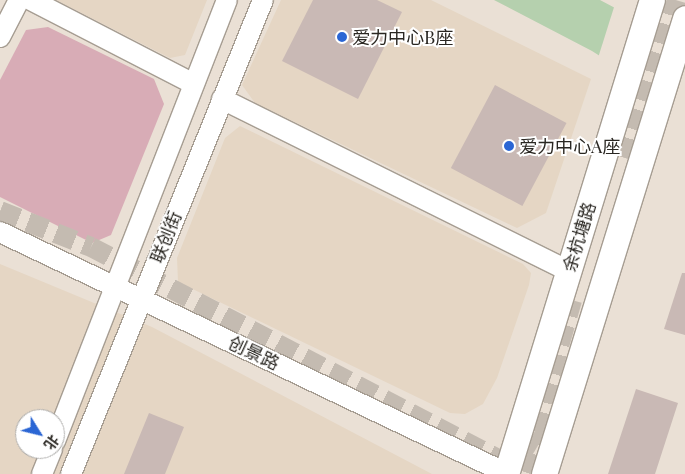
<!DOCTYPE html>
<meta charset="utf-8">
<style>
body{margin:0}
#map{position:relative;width:685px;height:474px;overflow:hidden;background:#eae0d5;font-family:"Playfair Display","Noto Sans SC",serif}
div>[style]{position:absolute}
.built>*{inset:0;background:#e5d6c4}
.green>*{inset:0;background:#d8acb6}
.water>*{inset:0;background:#b5d0ae}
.pier>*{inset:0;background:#eae0d5}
.building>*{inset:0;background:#c9b9b5;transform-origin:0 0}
.minor-tunnel>*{height:20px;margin-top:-10px;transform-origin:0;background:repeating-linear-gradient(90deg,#c4bbb1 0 20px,transparent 0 30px)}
.roads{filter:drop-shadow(1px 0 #a69d92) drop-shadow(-1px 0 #a69d92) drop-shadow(0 1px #a69d92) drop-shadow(0 -1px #a69d92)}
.minor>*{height:20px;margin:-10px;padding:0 10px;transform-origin:10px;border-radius:10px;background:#fff}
.major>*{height:25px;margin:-12.5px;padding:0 12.5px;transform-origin:12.5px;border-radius:12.5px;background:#fff}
.dots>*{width:14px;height:14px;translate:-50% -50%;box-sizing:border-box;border:2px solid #fff;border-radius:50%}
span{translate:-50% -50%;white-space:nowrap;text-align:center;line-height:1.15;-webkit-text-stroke:4px #fff;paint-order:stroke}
.poi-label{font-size:18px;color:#2a2722}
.left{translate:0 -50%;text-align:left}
.street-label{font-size:18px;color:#2a2722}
.north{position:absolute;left:15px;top:409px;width:50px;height:50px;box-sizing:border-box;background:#fff;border:1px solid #aaa9a7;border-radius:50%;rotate:126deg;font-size:14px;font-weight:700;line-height:20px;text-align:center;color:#2a2722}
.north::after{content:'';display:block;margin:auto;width:18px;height:22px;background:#2b66d4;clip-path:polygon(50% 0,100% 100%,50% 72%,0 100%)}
</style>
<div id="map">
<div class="built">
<i style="clip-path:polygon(56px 0,207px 0,185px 55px,170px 58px)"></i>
<i style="clip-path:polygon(281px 0,431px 0,591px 79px,546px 213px,517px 228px,255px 103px,242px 85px)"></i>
<i style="clip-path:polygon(240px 126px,523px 264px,531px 273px,529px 285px,497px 378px,483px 404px,465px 414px,450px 413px,178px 282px,177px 258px,225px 138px)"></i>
<i style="clip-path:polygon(evenodd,0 264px,152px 327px,432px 474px,0 474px,0 264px,25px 419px,55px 419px,55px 449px,25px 449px,25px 419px)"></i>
</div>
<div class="green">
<i style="clip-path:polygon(48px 27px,154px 79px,164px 104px,111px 235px,92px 243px,0 197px,0 80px,26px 30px)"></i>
</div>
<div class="water">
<i style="clip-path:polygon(494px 0,600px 0,685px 45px,685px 110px,592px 51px)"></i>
</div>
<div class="pier">
<i style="clip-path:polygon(615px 4px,685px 42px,685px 112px,598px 58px)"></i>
</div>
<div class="building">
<i style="clip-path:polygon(313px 0,377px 0,402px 12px,358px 99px,282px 61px)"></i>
<i style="left:495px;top:85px;width:81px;height:94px;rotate:28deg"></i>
<i style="clip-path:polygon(682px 273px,685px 273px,685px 335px,664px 329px)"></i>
<i style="clip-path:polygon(636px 389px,678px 403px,655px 474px,608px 474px)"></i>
<i style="clip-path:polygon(149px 413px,184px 427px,165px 474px,124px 474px)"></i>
</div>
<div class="minor-tunnel">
<i style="left:628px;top:159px;width:166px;rotate:-72.9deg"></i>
<i style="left:0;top:211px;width:98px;rotate:21.6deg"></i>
<i style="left:91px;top:247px;width:462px;rotate:27.5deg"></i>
<i style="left:501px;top:460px;width:14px;rotate:73deg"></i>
<i style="left:510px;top:456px;width:14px;rotate:-21deg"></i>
<i style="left:523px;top:451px;width:23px;rotate:-59deg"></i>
<i style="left:535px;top:431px;width:136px;rotate:-74.2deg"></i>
<i style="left:530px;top:474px;width:48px;rotate:-70.4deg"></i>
</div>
<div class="roads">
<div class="minor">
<i style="left:31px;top:0;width:183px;rotate:27.3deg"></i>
<i style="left:0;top:37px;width:42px;rotate:-62.8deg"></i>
<i style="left:222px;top:99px;width:386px;rotate:26.4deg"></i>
<i style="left:0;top:232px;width:563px;rotate:25.47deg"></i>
<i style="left:55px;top:441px;width:473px;rotate:-68.7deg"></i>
<i style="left:42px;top:474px;width:27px;rotate:-68deg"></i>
<i style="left:71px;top:474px;width:511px;rotate:-67.95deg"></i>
</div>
<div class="major">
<i style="left:506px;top:474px;width:496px;rotate:-72.9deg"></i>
<i style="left:544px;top:474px;width:477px;rotate:-72.8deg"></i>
</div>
</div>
<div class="dots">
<i style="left:342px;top:37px;background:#2b66d4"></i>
<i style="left:509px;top:146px;background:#2b66d4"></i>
</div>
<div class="poi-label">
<span class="left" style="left:352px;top:37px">爱力中心B座</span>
<span class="left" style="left:519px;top:146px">爱力中心A座</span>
</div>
<div class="street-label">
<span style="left:166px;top:237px;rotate:-68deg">联创街</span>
<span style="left:579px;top:237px;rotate:-73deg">余杭塘路</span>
<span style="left:254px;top:353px;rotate:25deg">创景路</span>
</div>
<div class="north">北</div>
</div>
